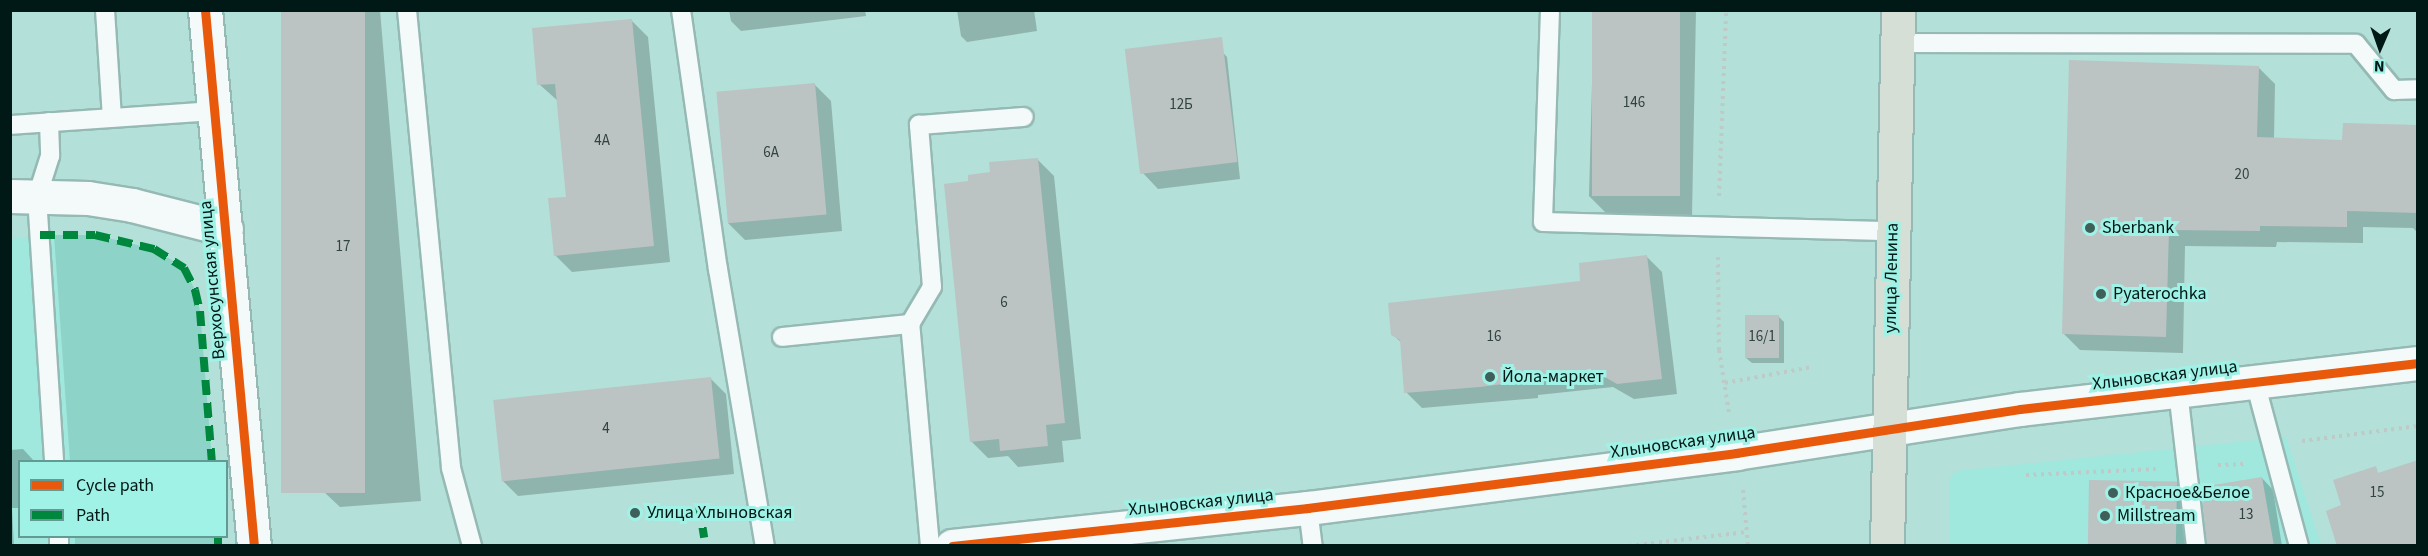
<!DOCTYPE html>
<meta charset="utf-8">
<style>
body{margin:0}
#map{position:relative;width:2428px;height:556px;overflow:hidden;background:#b3e0d9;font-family:"Source Sans 3",sans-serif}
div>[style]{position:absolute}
.built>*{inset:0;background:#a0e7dd}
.green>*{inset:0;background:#8ed3c8;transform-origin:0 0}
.shadow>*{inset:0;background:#0003}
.building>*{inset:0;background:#bcc3c3;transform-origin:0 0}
.path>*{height:4px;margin-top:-2px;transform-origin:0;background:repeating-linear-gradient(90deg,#bdcac8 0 3px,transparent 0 7.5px)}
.roads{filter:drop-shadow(2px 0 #95b9b4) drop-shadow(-2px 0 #95b9b4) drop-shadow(0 2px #95b9b4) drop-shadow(0 -2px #95b9b4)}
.lane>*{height:18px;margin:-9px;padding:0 9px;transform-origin:9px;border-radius:9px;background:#f4faf9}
.street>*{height:33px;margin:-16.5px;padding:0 16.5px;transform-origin:16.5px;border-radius:16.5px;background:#f4faf9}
.primary>*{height:33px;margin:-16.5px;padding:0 16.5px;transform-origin:16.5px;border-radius:16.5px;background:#d6dfd5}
.quiet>*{height:8px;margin-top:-4px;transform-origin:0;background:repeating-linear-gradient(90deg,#00873e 0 15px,transparent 0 23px)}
.cycleway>*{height:9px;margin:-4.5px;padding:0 4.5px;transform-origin:4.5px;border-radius:4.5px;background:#e8590c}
.dots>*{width:16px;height:16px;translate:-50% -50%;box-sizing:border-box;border:3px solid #a1f2e6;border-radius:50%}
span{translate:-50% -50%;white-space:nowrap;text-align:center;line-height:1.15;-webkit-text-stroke:6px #a1f2e6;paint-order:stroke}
.number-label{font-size:15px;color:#304441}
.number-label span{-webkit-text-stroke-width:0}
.poi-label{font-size:18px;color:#011916}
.left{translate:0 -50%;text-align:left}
.street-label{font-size:18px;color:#011916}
.frame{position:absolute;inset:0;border:12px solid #011916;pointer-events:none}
.legend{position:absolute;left:18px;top:460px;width:210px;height:78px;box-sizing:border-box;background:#a1f2e6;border:2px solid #619b93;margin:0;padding:8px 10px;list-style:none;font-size:18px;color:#011916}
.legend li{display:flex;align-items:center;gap:12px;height:30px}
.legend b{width:30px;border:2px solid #619b93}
.north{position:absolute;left:2350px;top:18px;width:60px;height:60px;-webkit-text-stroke:4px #a1f2e6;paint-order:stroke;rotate:182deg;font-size:16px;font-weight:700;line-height:24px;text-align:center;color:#011916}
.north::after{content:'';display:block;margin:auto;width:21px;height:27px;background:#011916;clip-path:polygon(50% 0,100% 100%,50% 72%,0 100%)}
</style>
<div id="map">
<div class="built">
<i style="clip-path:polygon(40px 235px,95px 235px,154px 249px,184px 268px,195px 290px,200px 311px,212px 461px,20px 462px,20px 536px,218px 536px,218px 545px,11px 545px,10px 239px)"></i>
<i style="clip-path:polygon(2286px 437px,2321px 545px,1950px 545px,1949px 480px,1956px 471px)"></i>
</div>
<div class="green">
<i style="clip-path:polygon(54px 235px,95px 235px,154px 249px,184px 268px,195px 290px,200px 311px,212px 461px,70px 461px)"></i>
<i style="left:75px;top:537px;width:143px;height:8px"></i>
</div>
<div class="shadow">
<i style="clip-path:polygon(283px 10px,380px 10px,421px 501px,340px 507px,323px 491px)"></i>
<i style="clip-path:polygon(729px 10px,865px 10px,866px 16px,741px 31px,731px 21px)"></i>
<i style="clip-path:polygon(957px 10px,1034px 10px,1037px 31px,967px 42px,961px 36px)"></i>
<i style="clip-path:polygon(1594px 10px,1696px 10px,1692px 215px,1606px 213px,1589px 196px)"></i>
<i style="clip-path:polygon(631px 20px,648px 37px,670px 262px,572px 272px,555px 255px,568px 198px,558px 101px,539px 84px)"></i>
<i style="clip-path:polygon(1211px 40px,1227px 57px,1240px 179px,1158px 189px,1142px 172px)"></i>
<i style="clip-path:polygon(2258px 67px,2275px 84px,2274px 139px,2344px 141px,2418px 127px,2418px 233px,2413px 228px,2363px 227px,2363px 243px,2277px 242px,2276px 247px,2185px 246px,2183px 353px,2080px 350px,2063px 333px)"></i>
<i style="clip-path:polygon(814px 84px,831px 101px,842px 231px,745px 240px,728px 223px)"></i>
<i style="clip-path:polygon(1037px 159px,1054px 176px,1081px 439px,1062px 441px,1064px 462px,1018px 467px,1008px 456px,988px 458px,971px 441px,970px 183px)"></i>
<i style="clip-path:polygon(1646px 256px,1662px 272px,1677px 394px,1634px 399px,1613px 387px,1538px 395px,1538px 398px,1422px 408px,1406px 392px,1402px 343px,1392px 334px,1581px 283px)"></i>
<i style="clip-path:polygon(1779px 317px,1784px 322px,1784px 363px,1752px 363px,1746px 358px)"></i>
<i style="clip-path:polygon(711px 379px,726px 394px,734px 474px,518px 496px,503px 481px)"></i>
<i style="clip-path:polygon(23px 449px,35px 462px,20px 462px,20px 508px,12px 508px,14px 546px,10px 546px,10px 450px)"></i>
<i style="clip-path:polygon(2262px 478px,2273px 490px,2282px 546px,2209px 546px)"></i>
<i style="clip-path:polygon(2177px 483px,2188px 495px,2194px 546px,2089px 546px)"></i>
</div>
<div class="building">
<i style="left:281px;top:10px;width:84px;height:483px"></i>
<i style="left:1592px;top:10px;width:88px;height:186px"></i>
<i style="clip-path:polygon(632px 19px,654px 246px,554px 256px,548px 198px,566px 197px,555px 84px,537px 85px,532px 28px)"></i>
<i style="left:1222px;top:37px;width:126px;height:98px;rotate:83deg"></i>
<i style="clip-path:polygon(2069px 60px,2259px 66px,2257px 137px,2342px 140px,2343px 123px,2418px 125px,2418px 213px,2347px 211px,2347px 227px,2260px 226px,2260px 231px,2169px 230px,2166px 337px,2062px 334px)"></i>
<i style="left:815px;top:83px;width:132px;height:99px;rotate:85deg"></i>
<i style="clip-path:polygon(1038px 158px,1065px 423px,1046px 425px,1048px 446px,1000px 451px,999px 439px,970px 442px,944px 184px,968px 181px,968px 175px,990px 172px,989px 162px)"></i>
<i style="clip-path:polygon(1647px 255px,1662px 379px,1617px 384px,1596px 372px,1480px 387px,1404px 393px,1400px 340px,1391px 335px,1388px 303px,1580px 281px,1579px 263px)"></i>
<i style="left:1745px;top:315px;width:34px;height:43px"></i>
<i style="left:711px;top:377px;width:82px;height:219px;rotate:84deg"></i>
<i style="clip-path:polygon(2418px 460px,2418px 546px,2337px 546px,2326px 511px,2341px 505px,2333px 480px,2376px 466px,2378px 473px)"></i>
<i style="clip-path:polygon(2262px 477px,2274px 546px,2207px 546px,2201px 487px)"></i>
<i style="left:2089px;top:480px;width:88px;height:66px;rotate:1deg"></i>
</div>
<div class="path">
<i style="left:1719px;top:196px;width:186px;rotate:-87.8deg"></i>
<i style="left:1718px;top:257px;width:93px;rotate:89.4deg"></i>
<i style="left:1719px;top:350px;width:64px;rotate:81deg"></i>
<i style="left:1725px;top:383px;width:88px;rotate:-10.4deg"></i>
<i style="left:2302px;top:441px;width:117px;rotate:-7.4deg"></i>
<i style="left:2218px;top:465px;width:28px;rotate:-2deg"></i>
<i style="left:2026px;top:475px;width:130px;rotate:-2.6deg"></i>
<i style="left:1743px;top:490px;width:56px;rotate:84.9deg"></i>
<i style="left:1629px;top:546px;width:118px;rotate:-6.8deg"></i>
</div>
<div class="roads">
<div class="lane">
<i style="left:105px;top:10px;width:108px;rotate:86.3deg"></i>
<i style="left:407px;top:10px;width:460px;rotate:84.5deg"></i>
<i style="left:451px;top:468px;width:81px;rotate:74.9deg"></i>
<i style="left:681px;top:10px;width:262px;rotate:81.9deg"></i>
<i style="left:718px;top:269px;width:281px;rotate:80.4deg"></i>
<i style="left:1550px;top:10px;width:212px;rotate:91.9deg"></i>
<i style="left:1543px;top:222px;width:350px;rotate:1.5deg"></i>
<i style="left:1897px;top:43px;width:459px;rotate:0.1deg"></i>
<i style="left:2356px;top:44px;width:60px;rotate:50.4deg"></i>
<i style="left:2394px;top:90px;width:24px;rotate:-2deg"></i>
<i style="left:49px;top:122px;width:34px;rotate:88deg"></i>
<i style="left:50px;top:156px;width:43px;rotate:107.6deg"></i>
<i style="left:37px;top:197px;width:266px;rotate:86.3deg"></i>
<i style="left:10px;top:125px;width:203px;rotate:-3.9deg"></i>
<i style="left:782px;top:337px;width:129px;rotate:-5.8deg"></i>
<i style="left:2255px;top:382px;width:170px;rotate:75deg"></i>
<i style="left:2178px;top:391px;width:156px;rotate:83.4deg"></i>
<i style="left:1308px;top:508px;width:38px;rotate:83deg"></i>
<i style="left:59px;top:536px;width:10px;rotate:90deg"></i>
<i style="left:930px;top:546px;width:223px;rotate:-95.1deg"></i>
<i style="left:910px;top:324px;width:43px;rotate:-59.3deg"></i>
<i style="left:932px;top:287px;width:163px;rotate:-94.6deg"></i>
<i style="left:919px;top:125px;width:105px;rotate:-4.4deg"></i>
</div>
<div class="street">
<i style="left:205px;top:10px;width:538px;rotate:84.78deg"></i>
<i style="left:10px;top:196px;width:78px;rotate:1.5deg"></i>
<i style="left:88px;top:198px;width:45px;rotate:9deg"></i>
<i style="left:132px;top:205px;width:97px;rotate:14.3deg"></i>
<i style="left:952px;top:546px;width:358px;rotate:-6.1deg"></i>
<i style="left:1308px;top:508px;width:432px;rotate:-7.3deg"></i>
<i style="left:1736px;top:453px;width:287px;rotate:-8.8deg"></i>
<i style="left:2020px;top:409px;width:401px;rotate:-6.6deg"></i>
</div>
<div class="primary">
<i style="left:1887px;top:546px;width:536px;rotate:-88.82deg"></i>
</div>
</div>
<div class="quiet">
<i style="left:40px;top:235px;width:55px"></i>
<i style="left:95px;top:235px;width:61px;rotate:13.3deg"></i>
<i style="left:154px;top:249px;width:36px;rotate:32deg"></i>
<i style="left:184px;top:268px;width:25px;rotate:63deg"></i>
<i style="left:195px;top:290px;width:22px;rotate:77deg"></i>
<i style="left:200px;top:311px;width:151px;rotate:85.5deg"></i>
<i style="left:699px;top:505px;width:33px;rotate:81deg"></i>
<i style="left:218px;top:536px;width:10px;rotate:90deg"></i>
</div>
<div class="cycleway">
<i style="left:205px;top:10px;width:538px;rotate:84.78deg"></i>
<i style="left:952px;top:546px;width:358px;rotate:-6.1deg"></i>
<i style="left:1308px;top:508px;width:432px;rotate:-7.3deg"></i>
<i style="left:1736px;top:453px;width:287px;rotate:-8.8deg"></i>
<i style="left:2020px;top:409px;width:401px;rotate:-6.6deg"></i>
</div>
<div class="dots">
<i style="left:2090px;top:228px;background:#3f5f5a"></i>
<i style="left:2101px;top:294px;background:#3f5f5a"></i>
<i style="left:1490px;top:377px;background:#3f5f5a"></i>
<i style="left:2113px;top:493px;background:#3f5f5a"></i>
<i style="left:635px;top:513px;background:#3f5f5a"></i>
<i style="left:2105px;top:516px;background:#3f5f5a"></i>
</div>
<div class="number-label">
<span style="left:1634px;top:103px">146</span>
<span style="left:1181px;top:105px">12Б</span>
<span style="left:602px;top:141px">4А</span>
<span style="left:771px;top:153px">6А</span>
<span style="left:2242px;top:175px">20</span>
<span style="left:343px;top:247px">17</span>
<span style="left:1004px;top:303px">6</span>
<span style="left:1494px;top:337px">16</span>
<span style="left:1762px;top:337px">16/1</span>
<span style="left:606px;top:429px">4</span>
<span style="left:2377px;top:493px">15</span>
<span style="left:2246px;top:515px">13</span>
</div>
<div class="poi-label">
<span class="left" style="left:2102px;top:228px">Sberbank</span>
<span class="left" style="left:2113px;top:294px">Pyaterochka</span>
<span class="left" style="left:1502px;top:377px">Йола-маркет</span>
<span class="left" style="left:2125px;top:493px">Красное&amp;Белое</span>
<span class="left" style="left:647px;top:513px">Улица Хлыновская</span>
<span class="left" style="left:2117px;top:516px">Millstream</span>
</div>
<div class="street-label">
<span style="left:1892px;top:278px;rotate:-89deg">улица Ленина</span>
<span style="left:213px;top:280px;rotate:-95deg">Верхосунская улица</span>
<span style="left:2165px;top:376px;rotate:-7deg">Хлыновская улица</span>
<span style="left:1683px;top:443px;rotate:-8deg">Хлыновская улица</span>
<span style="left:1201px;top:503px;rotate:-6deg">Хлыновская улица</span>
</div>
<div class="frame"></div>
<ul class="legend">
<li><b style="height:8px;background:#e8590c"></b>Cycle path</li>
<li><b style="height:8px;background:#00873e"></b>Path</li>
</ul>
<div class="north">N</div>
</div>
